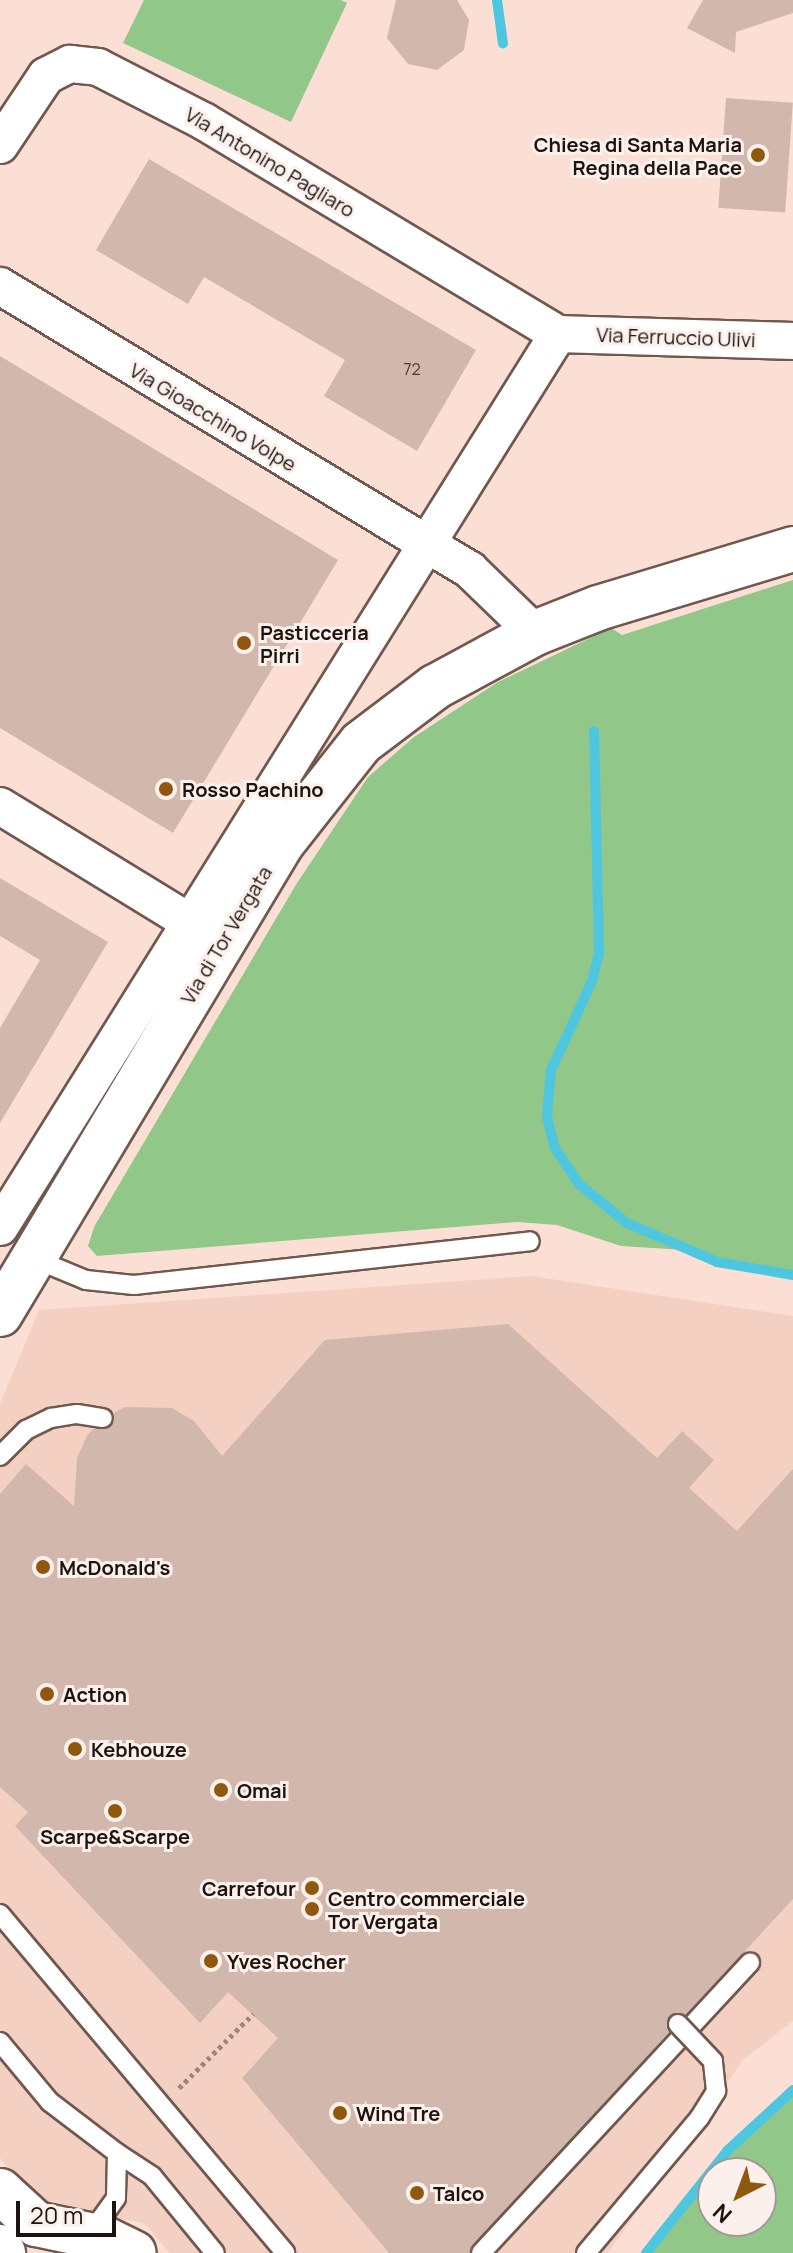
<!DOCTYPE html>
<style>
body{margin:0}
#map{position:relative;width:793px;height:2253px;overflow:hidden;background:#fbdfd4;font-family:Manrope,sans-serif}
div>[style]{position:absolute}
.built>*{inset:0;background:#f4d0c2}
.green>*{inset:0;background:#91c889}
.stream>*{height:10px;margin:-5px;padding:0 5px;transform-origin:5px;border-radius:5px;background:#4ec6df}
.building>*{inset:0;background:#d2b7ac;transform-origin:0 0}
.path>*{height:5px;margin-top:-2.5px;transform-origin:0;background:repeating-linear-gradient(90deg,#9b877f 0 4px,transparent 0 8px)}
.roads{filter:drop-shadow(2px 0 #70584f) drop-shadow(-2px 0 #70584f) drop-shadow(0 2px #70584f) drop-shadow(0 -2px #70584f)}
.lane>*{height:18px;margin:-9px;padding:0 9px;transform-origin:9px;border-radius:9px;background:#fff}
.street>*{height:36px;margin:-18px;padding:0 18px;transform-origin:18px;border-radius:18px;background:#fff}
.secondary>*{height:44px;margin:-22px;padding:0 22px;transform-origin:22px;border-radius:22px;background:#fff}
.bridges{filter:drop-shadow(2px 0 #70584f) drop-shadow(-2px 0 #70584f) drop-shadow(0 2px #70584f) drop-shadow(0 -2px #70584f)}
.lane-bridge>*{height:18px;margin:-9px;padding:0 9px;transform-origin:9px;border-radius:9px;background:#fff}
.dots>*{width:22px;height:22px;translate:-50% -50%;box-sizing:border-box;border:4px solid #fcf0ec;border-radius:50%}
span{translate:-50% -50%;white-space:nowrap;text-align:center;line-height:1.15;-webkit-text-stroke:6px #fcf0ec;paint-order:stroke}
.number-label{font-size:16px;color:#4a3c36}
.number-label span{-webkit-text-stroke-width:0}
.poi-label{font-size:20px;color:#1d130f;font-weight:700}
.right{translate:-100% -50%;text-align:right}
.left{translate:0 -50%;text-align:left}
.street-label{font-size:20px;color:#1d130f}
.north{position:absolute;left:697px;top:2157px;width:80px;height:80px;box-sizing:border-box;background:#fcf0ec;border:2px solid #a39894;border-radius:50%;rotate:222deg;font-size:22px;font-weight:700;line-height:32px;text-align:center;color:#1d130f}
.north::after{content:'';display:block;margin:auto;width:28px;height:36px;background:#8f580e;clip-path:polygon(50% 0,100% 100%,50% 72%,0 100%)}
.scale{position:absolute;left:16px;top:2201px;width:100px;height:36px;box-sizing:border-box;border:4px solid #1d130f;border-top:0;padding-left:10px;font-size:24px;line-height:28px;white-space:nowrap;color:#1d130f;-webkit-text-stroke:6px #fcf0ec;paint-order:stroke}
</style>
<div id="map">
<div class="built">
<i style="clip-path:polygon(531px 1276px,793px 1316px,793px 2021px,743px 2060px,608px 2253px,170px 2253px,144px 2223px,59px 2209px,26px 2189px,0 2158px,0 1404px,39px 1310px)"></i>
</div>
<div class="green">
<i style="clip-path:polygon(144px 0,341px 0,347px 3px,291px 122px,123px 43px)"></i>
<i style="clip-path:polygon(793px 580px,793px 1274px,717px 1262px,684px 1250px,621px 1246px,557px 1225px,517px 1222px,97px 1256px,88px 1246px,94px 1227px,297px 883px,368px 777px,414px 737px,498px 682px,611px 628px,622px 635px)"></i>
<i style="clip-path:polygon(evenodd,793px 2090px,793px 2253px,646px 2253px,727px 2151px,793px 2090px,713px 2173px,761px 2173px,761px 2221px,713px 2221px,713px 2173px)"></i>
</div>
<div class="stream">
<i style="left:497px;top:0;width:44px;rotate:82.2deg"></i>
<i style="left:594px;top:731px;width:222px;rotate:88.7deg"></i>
<i style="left:599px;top:953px;width:29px;rotate:104deg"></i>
<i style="left:592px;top:981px;width:98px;rotate:114.7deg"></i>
<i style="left:551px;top:1070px;width:47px;rotate:94.9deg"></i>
<i style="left:547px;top:1117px;width:32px;rotate:76deg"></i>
<i style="left:555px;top:1148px;width:43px;rotate:56.3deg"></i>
<i style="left:579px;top:1184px;width:62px;rotate:39.1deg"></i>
<i style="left:627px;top:1223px;width:98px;rotate:23.4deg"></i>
<i style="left:717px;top:1262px;width:77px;rotate:9.7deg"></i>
<i style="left:646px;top:2253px;width:130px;rotate:-51.5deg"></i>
<i style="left:727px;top:2151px;width:90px;rotate:-42.7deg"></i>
</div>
<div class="building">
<i style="clip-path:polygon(396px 0,457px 0,469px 20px,464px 50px,437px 70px,408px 64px,387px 38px)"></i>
<i style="clip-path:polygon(703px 0,793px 0,793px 13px,736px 32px,735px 53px,687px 28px)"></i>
<i style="left:726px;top:98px;width:67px;height:110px;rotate:4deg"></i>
<i style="clip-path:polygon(149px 159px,476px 350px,417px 451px,324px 396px,345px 360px,204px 277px,188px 304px,96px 250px)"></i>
<i style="clip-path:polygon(0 356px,338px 560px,173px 833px,0 728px)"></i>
<i style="clip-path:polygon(0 878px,108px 942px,0 1123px,0 1028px,40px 960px,0 936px)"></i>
<i style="clip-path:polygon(508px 1324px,657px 1458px,682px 1431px,714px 1460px,689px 1488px,737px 1531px,793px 1469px,793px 1899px,686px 2015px,669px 2016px,669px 2032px,469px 2253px,389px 2253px,242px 2078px,278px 2038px,228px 1992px,200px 2023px,15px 1826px,28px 1812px,0 1787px,0 1494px,26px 1464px,74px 1506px,77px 1458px,87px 1436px,93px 1429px,112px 1426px,114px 1413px,125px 1407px,172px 1408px,194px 1421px,222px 1456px,325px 1340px)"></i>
</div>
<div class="path">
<i style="left:179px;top:2088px;width:105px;rotate:-45deg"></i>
</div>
<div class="roads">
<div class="lane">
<i style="left:35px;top:1259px;width:55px;rotate:22.4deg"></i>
<i style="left:86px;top:1280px;width:48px;rotate:5.9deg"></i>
<i style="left:134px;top:1285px;width:398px;rotate:-6.3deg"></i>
<i style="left:0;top:1456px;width:37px;rotate:-45deg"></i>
<i style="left:26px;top:1430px;width:28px;rotate:-26deg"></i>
<i style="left:51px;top:1418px;width:26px;rotate:-9deg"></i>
<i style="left:77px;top:1414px;width:26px;rotate:9deg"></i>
<i style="left:0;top:1914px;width:443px;rotate:49.9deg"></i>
<i style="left:0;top:2042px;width:78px;rotate:50.2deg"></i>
<i style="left:50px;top:2102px;width:84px;rotate:37.3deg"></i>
<i style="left:117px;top:2153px;width:45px;rotate:91.3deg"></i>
<i style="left:116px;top:2198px;width:44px;rotate:125.8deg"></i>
<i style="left:117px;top:2153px;width:42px;rotate:33.3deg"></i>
<i style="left:152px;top:2176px;width:99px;rotate:50.7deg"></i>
<i style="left:481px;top:2253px;width:396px;rotate:-47.2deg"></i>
</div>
<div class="street">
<i style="left:0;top:145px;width:83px;rotate:-56.3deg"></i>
<i style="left:46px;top:76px;width:27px;rotate:-27deg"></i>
<i style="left:70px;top:64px;width:28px;rotate:6deg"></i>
<i style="left:98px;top:67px;width:120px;rotate:27.2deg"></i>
<i style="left:205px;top:122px;width:412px;rotate:31deg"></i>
<i style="left:558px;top:334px;width:235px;rotate:1.7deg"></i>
<i style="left:0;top:286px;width:549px;rotate:31.14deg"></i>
<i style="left:470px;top:570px;width:91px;rotate:44.1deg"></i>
<i style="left:0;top:806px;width:220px;rotate:31.5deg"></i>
<i style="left:0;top:1227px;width:1053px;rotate:-58deg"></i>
</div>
<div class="secondary">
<i style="left:0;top:1314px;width:549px;rotate:-59.09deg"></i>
<i style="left:282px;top:843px;width:127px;rotate:-51.7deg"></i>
<i style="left:361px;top:743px;width:93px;rotate:-37.1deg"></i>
<i style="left:435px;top:687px;width:114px;rotate:-28.4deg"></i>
<i style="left:535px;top:633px;width:68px;rotate:-21.6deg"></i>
<i style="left:598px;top:608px;width:204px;rotate:-16.8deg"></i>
<i style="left:0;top:2191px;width:49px;rotate:42.5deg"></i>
<i style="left:36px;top:2224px;width:68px;rotate:11.8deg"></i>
<i style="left:103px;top:2238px;width:34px;rotate:26deg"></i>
<i style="left:0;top:2247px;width:7px;rotate:63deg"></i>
</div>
</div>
<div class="bridges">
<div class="lane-bridge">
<i style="left:586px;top:2253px;width:177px;rotate:-50deg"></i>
<i style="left:700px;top:2117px;width:31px;rotate:-58deg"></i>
<i style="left:716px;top:2091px;width:30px;rotate:-96deg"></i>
<i style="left:713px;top:2061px;width:51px;rotate:-133.4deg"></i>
</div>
</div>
<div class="dots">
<i style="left:758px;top:155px;background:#8f580e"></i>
<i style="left:244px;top:643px;background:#8f580e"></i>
<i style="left:166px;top:789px;background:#8f580e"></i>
<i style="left:43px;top:1567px;background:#8f580e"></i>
<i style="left:47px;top:1694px;background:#8f580e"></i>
<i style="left:75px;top:1749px;background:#8f580e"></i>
<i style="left:221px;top:1790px;background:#8f580e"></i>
<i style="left:115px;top:1811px;background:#8f580e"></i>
<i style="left:312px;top:1888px;background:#8f580e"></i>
<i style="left:312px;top:1909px;background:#8f580e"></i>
<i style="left:211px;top:1961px;background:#8f580e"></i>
<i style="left:340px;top:2113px;background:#8f580e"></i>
<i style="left:417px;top:2193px;background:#8f580e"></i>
</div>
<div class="number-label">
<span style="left:412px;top:369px">72</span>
</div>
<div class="poi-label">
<span class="right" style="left:742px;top:156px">Chiesa di Santa Maria<br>Regina della Pace</span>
<span class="left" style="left:260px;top:644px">Pasticceria<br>Pirri</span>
<span class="left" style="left:182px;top:789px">Rosso Pachino</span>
<span class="left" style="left:59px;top:1567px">McDonald's</span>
<span class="left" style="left:63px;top:1694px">Action</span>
<span class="left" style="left:91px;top:1749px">Kebhouze</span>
<span class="left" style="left:237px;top:1790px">Omai</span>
<span style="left:115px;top:1836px">Scarpe&amp;Scarpe</span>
<span class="right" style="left:296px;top:1888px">Carrefour</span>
<span class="left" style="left:328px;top:1910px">Centro commerciale<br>Tor Vergata</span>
<span class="left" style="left:227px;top:1961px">Yves Rocher</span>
<span class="left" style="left:356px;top:2113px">Wind Tre</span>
<span class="left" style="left:433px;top:2193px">Talco</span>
</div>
<div class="street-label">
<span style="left:270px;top:162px;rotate:31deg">Via Antonino Pagliaro</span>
<span style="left:676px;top:337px;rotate:2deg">Via Ferruccio Ulivi</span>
<span style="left:213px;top:417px;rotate:31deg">Via Gioacchino Volpe</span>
<span style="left:226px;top:935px;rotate:-59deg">Via di Tor Vergata</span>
</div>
<div class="north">N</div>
<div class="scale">20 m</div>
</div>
